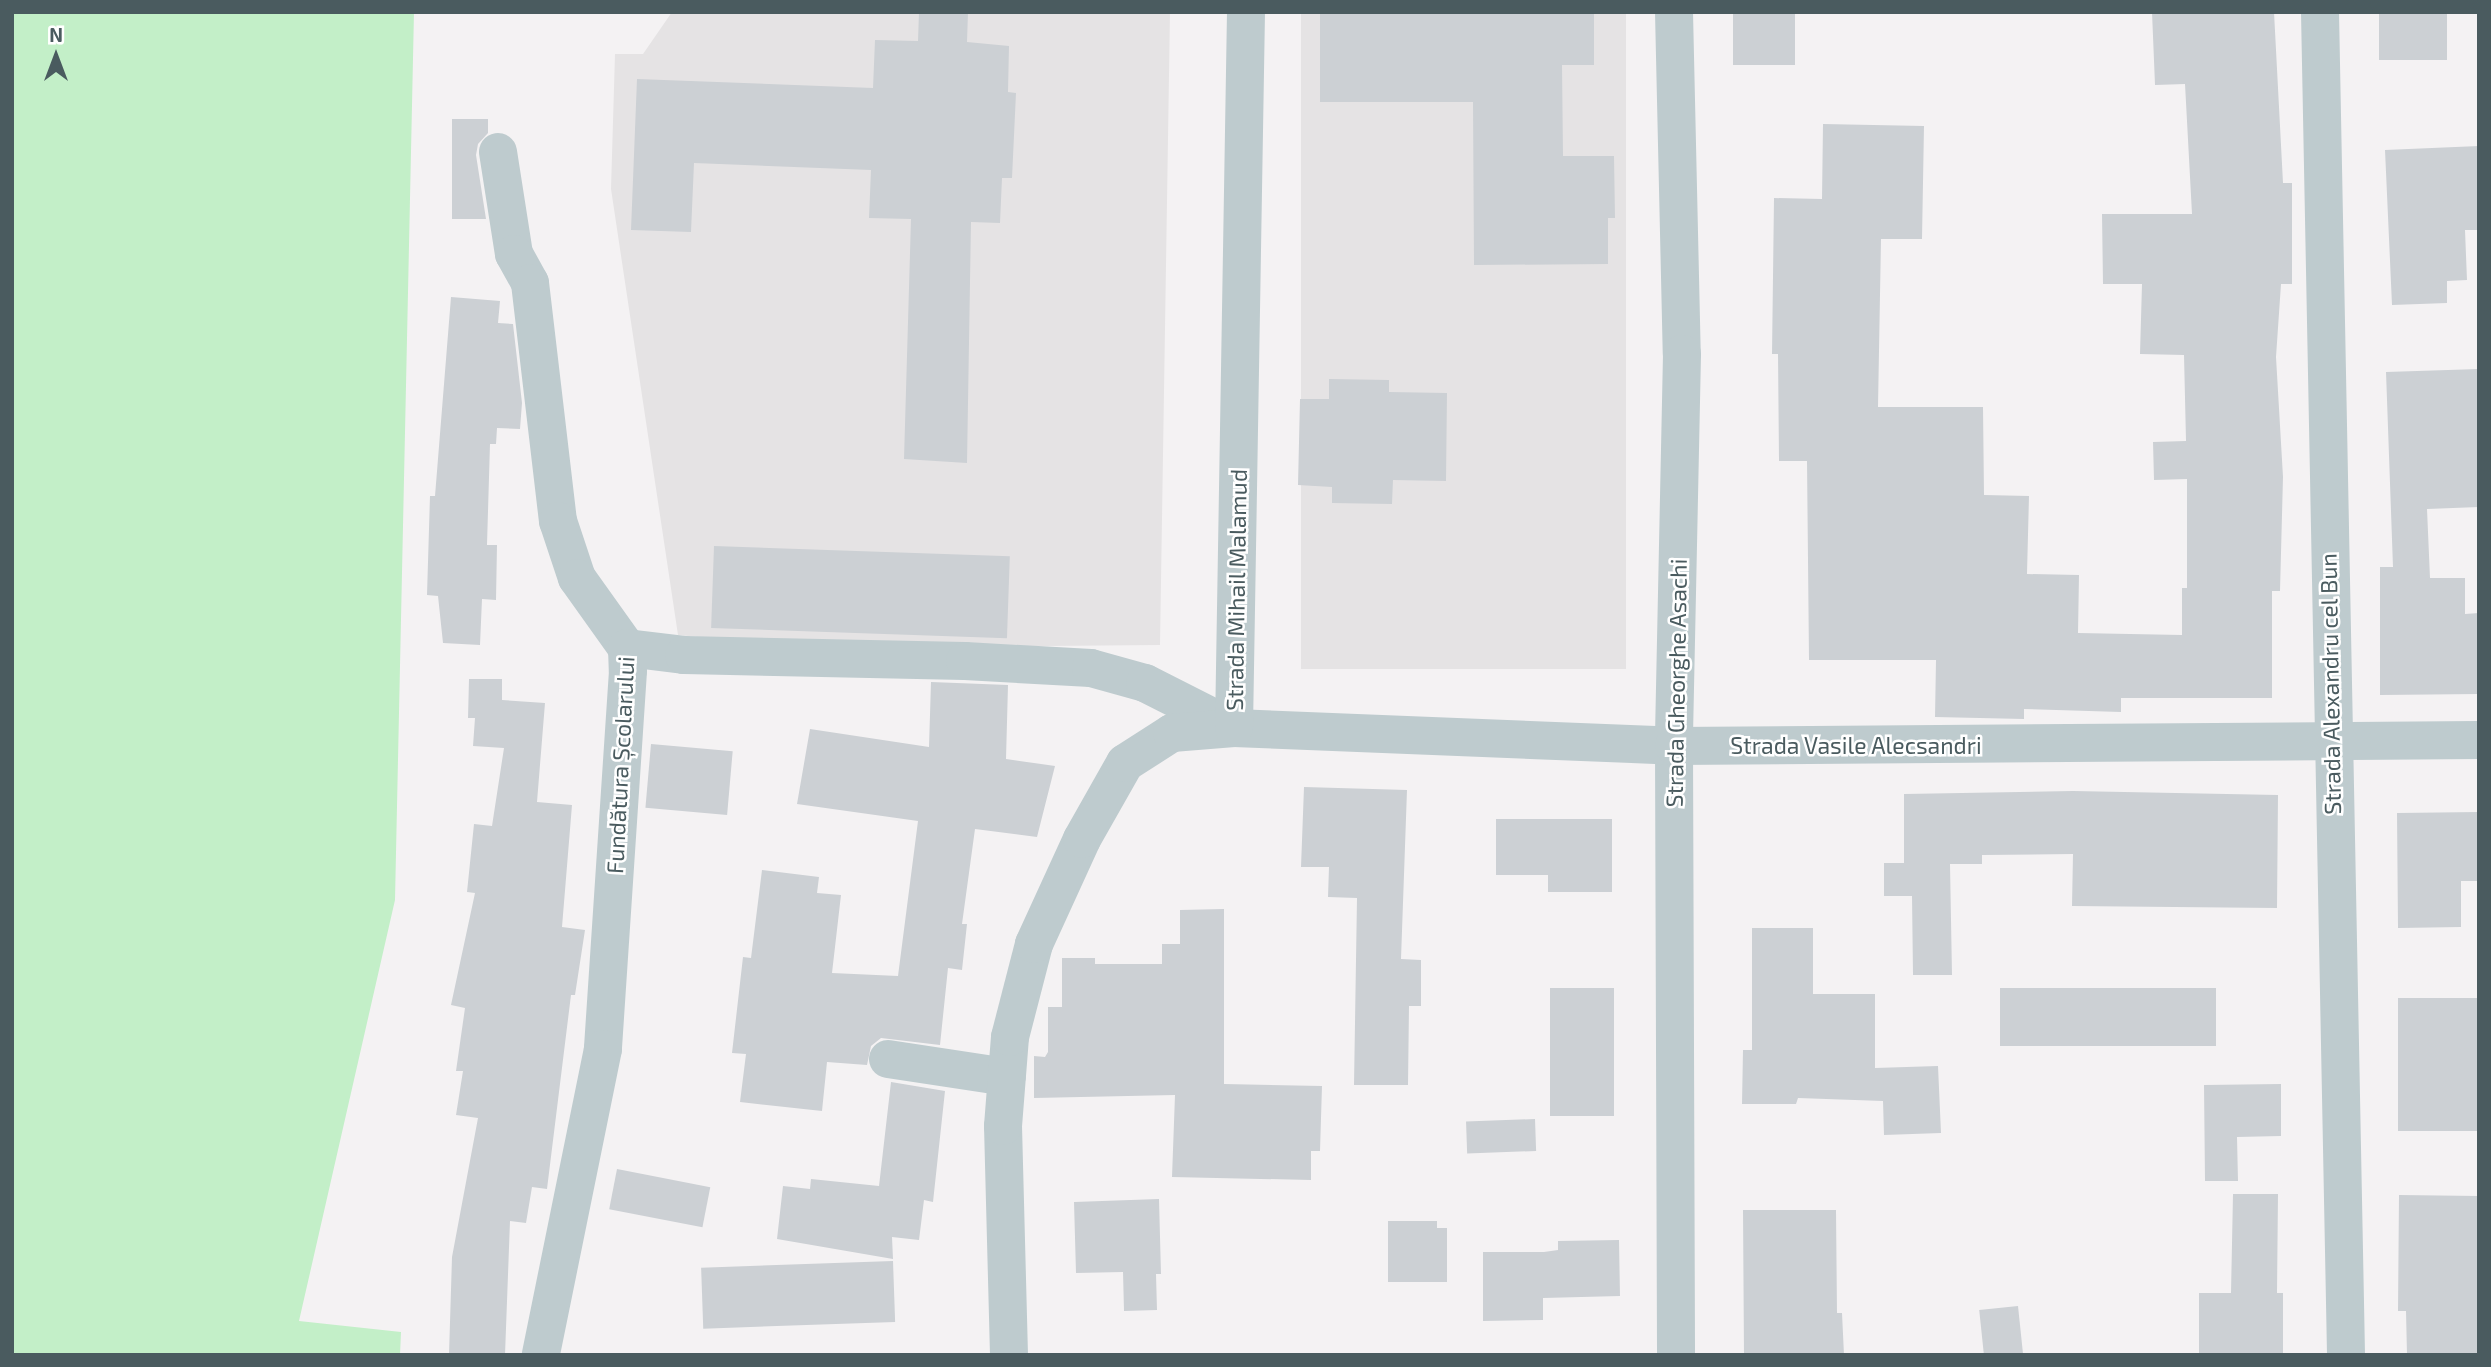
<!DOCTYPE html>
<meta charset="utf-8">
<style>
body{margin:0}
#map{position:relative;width:2491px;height:1367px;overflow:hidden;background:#f4f2f3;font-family:"Exo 2",sans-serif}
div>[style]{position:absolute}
.education>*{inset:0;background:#e5e3e4;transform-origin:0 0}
.green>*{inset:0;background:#c3efc8}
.building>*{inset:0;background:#ccd0d4;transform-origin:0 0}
.minor>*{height:38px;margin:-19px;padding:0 19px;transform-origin:19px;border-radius:19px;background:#becbce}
span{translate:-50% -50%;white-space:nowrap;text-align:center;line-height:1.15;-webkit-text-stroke:5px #fff;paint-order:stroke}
.street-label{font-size:23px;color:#4a5b5f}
.frame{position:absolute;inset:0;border:14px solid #4a5b5f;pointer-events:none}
.north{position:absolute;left:21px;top:21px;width:70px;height:70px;-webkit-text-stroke:5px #fff;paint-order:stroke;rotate:0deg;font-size:19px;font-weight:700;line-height:28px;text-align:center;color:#4a5b5f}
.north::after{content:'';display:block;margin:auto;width:24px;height:32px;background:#4a5b5f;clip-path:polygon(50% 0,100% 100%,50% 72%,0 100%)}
</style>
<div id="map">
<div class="education">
<i style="clip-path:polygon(672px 12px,1170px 12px,1160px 645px,815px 648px,678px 635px,611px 189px,615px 54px,643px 54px)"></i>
<i style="left:1301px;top:12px;width:325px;height:657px"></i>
</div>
<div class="green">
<i style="clip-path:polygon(12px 12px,414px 12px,395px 900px,299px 1321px,401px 1332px,400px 1355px,12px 1355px)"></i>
</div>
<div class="building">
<i style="clip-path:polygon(919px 12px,968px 12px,967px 42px,1009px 46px,1008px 92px,1016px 93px,1012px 178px,1002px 178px,1000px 223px,971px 222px,967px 463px,904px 459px,911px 219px,869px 218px,871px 170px,694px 163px,691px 232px,631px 230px,637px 79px,873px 88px,875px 40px,918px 41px)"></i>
<i style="clip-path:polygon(1320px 12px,1594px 12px,1594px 65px,1562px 65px,1563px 156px,1614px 156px,1615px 218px,1608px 218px,1608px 264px,1474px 265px,1473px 102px,1320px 102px)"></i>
<i style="left:1733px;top:12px;width:62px;height:53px"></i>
<i style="clip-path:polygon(2152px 12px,2274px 12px,2283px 183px,2292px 183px,2292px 284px,2281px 284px,2276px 357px,2283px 477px,2280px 591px,2272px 591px,2272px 698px,2121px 698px,2121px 712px,2024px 709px,2024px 719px,1935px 717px,1936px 660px,1809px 660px,1807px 461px,1779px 461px,1778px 354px,1772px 354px,1774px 198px,1822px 199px,1823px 124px,1924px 126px,1922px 239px,1881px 239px,1878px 407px,1983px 407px,1984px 495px,2029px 496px,2027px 574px,2079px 575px,2078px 633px,2182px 635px,2182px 588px,2187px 588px,2187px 479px,2154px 480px,2153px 442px,2186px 441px,2184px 355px,2140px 354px,2142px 284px,2103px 284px,2102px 214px,2192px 214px,2185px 84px,2155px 85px)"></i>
<i style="left:2379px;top:12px;width:68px;height:48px"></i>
<i style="clip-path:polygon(452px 119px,488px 119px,488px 133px,478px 144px,476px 155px,486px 219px,452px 219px)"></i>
<i style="clip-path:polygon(2479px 146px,2479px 230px,2465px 230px,2467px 280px,2447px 281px,2447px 303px,2392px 305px,2385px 150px)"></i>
<i style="clip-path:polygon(451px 297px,500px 301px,498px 323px,513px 324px,522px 403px,520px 429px,497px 428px,496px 444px,490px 444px,487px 545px,497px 545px,496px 600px,482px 599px,480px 645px,443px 643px,438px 596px,427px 595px,430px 496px,435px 496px)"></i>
<i style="clip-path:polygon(2479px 369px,2479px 507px,2427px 509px,2430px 578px,2465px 578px,2465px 614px,2479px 613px,2479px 694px,2380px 695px,2380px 567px,2393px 567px,2386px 372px)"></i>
<i style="clip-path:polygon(1329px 379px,1389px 380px,1389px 392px,1447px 393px,1446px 481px,1393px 480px,1392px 504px,1332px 503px,1332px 487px,1298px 485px,1300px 399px,1329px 399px)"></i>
<i style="left:714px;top:546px;width:296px;height:82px;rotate:2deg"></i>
<i style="clip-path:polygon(469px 679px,502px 679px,502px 700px,545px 703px,537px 802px,572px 805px,562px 927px,585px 930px,575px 995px,571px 995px,547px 1189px,532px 1187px,526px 1223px,510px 1221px,505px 1355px,449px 1355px,452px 1257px,478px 1118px,456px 1115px,463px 1071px,456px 1071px,465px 1008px,451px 1005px,475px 893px,467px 892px,474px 824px,492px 826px,504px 748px,473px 746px,475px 718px,468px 718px)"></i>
<i style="clip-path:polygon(931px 682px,1008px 685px,1006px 759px,1055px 766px,1037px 837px,975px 829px,962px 924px,967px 924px,962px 970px,948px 968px,940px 1045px,881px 1038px,871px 1046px,867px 1065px,827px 1062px,822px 1111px,740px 1102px,746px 1054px,732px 1053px,743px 957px,751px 958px,762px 870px,819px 877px,817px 893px,841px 895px,832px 973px,898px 976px,918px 821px,797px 804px,810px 729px,929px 747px)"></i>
<i style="left:651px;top:744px;width:82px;height:64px;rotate:5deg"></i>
<i style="clip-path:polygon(1304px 787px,1407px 790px,1401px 959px,1421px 960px,1421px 1006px,1409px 1006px,1408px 1085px,1354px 1085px,1357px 898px,1328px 897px,1329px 867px,1301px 867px)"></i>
<i style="clip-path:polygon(2073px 791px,2278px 795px,2277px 908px,2072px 906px,2073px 854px,1982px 855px,1982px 864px,1950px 864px,1952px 975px,1913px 975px,1912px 896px,1884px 896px,1884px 863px,1904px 863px,1904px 794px)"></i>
<i style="clip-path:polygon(2479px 812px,2479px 881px,2461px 881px,2461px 927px,2398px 928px,2397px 813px)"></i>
<i style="clip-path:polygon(1496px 819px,1612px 819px,1612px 892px,1548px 892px,1548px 875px,1496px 875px)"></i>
<i style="clip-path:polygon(1224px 909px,1224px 1084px,1322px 1086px,1320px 1151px,1311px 1151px,1311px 1180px,1172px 1177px,1175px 1095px,1034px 1098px,1034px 1056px,1045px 1057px,1048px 1052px,1048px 1007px,1062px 1007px,1062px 958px,1095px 958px,1095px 964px,1162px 964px,1162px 944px,1180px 944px,1180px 910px)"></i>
<i style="clip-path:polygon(1752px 928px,1813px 928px,1813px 994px,1875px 994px,1875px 1068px,1938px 1066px,1941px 1133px,1884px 1135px,1883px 1101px,1798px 1098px,1796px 1104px,1742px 1104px,1743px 1050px,1752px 1050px)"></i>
<i style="left:1614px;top:988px;width:128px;height:64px;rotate:90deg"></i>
<i style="left:2000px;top:988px;width:216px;height:58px"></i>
<i style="left:2479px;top:998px;width:133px;height:81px;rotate:90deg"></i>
<i style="clip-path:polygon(891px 1082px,945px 1091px,933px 1202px,924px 1200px,919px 1240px,892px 1237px,893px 1259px,777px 1239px,783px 1186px,810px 1189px,811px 1179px,879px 1186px)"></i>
<i style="clip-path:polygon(2281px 1084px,2281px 1136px,2237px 1137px,2238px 1181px,2205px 1181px,2204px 1085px)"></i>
<i style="left:1535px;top:1119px;width:32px;height:69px;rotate:88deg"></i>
<i style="left:617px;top:1169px;width:95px;height:41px;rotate:11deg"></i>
<i style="clip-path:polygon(2233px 1194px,2278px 1194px,2277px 1293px,2283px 1293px,2283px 1355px,2199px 1355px,2199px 1293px,2231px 1293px)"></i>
<i style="clip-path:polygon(2399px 1195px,2479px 1196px,2479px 1355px,2407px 1355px,2406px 1311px,2398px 1311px)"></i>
<i style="clip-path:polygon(1159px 1199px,1161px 1274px,1156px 1274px,1157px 1310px,1124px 1311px,1123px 1272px,1076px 1273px,1074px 1202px)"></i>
<i style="clip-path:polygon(1743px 1210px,1836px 1210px,1837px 1313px,1842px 1313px,1844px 1355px,1744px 1355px)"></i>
<i style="clip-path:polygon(1388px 1221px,1437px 1221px,1437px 1228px,1447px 1228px,1447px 1282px,1388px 1282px)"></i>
<i style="clip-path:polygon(1619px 1240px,1620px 1296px,1543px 1298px,1543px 1320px,1483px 1321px,1483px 1252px,1544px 1252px,1558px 1250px,1558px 1241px)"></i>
<i style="left:893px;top:1261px;width:61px;height:192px;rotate:88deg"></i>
<i style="left:2018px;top:1306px;width:49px;height:39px;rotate:84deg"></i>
</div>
<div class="minor">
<i style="left:1674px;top:12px;width:342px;rotate:88.7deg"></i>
<i style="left:1682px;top:354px;width:392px;rotate:91.2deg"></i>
<i style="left:1674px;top:746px;width:609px;rotate:89.81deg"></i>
<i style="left:2320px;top:12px;width:1343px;rotate:88.89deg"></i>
<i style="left:498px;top:152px;width:103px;rotate:81.1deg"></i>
<i style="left:514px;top:254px;width:33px;rotate:61deg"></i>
<i style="left:530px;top:283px;width:240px;rotate:83.3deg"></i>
<i style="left:558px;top:521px;width:60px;rotate:71.6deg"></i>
<i style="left:577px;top:578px;width:86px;rotate:54.5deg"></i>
<i style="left:627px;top:648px;width:23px;rotate:88deg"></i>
<i style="left:628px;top:671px;width:379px;rotate:93.8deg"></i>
<i style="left:603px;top:1049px;width:312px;rotate:101.5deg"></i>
<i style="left:627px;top:648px;width:57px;rotate:7deg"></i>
<i style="left:684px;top:655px;width:281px;rotate:1.2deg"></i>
<i style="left:965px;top:661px;width:126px;rotate:3.2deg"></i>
<i style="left:1091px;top:668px;width:56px;rotate:15.5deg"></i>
<i style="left:1145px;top:683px;width:100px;rotate:26.8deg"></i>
<i style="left:1234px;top:728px;width:440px;rotate:2.3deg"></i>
<i style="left:1674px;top:746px;width:805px;rotate:-0.43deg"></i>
<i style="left:888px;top:1059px;width:120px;rotate:8.6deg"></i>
<i style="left:1009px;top:1355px;width:229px;rotate:-91.5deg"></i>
<i style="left:1003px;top:1126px;width:89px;rotate:-85.5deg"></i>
<i style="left:1010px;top:1037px;width:96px;rotate:-75.5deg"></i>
<i style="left:1034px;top:944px;width:115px;rotate:-65.4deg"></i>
<i style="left:1082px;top:839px;width:87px;rotate:-60.5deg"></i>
<i style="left:1125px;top:763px;width:56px;rotate:-32.6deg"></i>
<i style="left:1172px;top:733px;width:62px;rotate:-4.6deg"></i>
<i style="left:1234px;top:728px;width:716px;rotate:-89.04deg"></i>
</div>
<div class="street-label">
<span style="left:1236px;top:590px;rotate:-89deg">Strada Mihail Malamud</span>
<span style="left:1676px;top:683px;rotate:-89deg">Strada Gheorghe Asachi</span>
<span style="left:2330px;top:684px;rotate:-91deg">Strada Alexandru cel Bun</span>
<span style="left:1856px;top:745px">Strada Vasile Alecsandri</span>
<span style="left:620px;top:765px;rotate:-87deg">Fundătura Școlarului</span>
</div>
<div class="frame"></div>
<div class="north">N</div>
</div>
